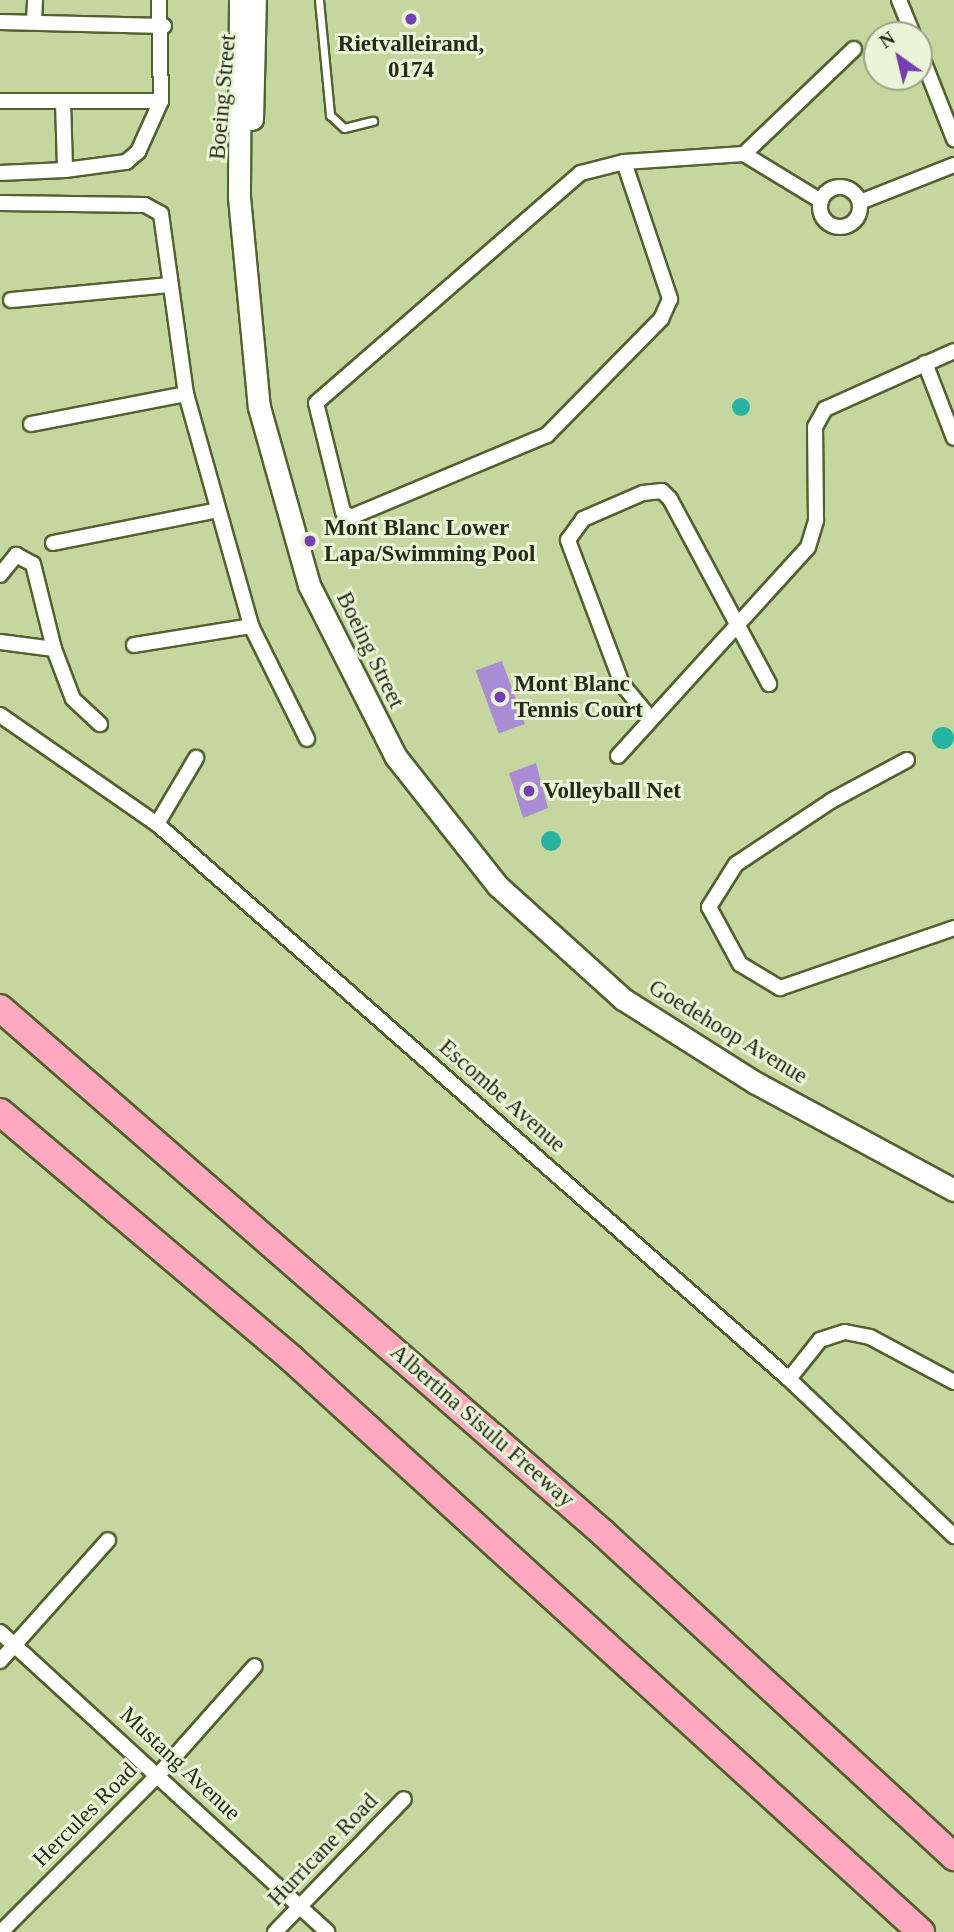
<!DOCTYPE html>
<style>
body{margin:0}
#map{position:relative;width:954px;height:1932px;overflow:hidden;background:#c5d79f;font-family:Georgia,serif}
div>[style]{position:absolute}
.green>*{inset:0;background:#a98cd4;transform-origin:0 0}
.water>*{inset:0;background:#28b4a3}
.round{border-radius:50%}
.roads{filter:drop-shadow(2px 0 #53612e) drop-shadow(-2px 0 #53612e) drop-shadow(0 2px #53612e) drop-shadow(0 -2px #53612e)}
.lane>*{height:7px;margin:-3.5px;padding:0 3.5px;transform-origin:3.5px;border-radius:3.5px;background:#fff}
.street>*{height:14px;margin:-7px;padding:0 7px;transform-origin:7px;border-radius:7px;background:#fff}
.street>.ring{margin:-7px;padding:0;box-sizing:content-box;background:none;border:14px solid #fff;border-radius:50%}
.secondary>*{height:21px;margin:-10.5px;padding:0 10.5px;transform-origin:10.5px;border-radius:10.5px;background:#fff}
.highway>*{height:26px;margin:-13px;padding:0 13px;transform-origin:13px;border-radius:13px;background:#ffa9c0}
.dots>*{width:19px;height:19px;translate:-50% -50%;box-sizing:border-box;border:4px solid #eaf4d7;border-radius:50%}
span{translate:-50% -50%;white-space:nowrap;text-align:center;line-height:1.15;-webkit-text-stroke:6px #eaf4d7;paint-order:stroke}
.poi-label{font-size:23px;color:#252b15;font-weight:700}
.left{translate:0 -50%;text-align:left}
.street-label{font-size:23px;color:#252b15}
.north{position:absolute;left:863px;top:21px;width:70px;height:70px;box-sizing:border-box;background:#eaf4d7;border:2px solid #9ba489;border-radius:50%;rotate:326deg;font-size:19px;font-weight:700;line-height:28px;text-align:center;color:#252b15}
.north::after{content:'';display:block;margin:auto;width:24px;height:32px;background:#763eb4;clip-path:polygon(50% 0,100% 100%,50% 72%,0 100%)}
</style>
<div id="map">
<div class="green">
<i style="left:502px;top:661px;width:67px;height:28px;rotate:70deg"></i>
<i style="clip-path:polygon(536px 763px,548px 808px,523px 818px,509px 773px)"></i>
</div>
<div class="water">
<i class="round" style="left:732px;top:398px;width:18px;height:18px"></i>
<i class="round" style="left:932px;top:727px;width:22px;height:22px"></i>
<i class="round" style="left:541px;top:831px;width:20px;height:20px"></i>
</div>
<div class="roads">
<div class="lane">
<i style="left:319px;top:0;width:116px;rotate:84.5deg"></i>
<i style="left:330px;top:115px;width:19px;rotate:43deg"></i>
<i style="left:344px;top:128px;width:30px;rotate:-14deg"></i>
</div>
<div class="street">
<i style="left:899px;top:0;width:38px;rotate:68deg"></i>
<i style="left:34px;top:21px;width:21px;rotate:-87deg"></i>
<i style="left:0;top:22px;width:164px;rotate:1.4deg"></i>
<i style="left:919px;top:50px;width:96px;rotate:68.5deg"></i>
<i style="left:0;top:101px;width:161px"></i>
<i style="left:161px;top:101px;width:101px;rotate:-91.1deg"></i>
<i style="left:63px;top:101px;width:69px;rotate:88.3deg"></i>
<i style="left:65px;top:170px;width:62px;rotate:-7.5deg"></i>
<i style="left:126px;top:162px;width:16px;rotate:-40deg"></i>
<i style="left:138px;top:152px;width:56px;rotate:-65.7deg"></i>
<i style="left:744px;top:154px;width:152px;rotate:-43.7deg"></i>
<i style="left:624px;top:162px;width:145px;rotate:71.4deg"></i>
<i style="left:670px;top:299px;width:22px;rotate:114deg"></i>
<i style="left:661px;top:319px;width:163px;rotate:134.5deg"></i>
<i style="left:547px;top:435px;width:212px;rotate:157.3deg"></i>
<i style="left:351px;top:517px;width:9px;rotate:-148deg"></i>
<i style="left:343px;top:512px;width:112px;rotate:-103.9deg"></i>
<i style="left:316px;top:403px;width:351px;rotate:-41deg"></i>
<i style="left:581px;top:173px;width:44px;rotate:-14.3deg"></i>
<i style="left:624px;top:162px;width:120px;rotate:-3.8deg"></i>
<i style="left:744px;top:154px;width:90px;rotate:31.4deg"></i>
<i style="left:0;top:173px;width:65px;rotate:-2.6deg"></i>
<i class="ring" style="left:820px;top:187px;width:26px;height:26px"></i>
<i style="left:860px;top:202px;width:101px;rotate:-21.5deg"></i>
<i style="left:0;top:203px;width:145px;rotate:0.8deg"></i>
<i style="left:145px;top:205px;width:18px;rotate:29deg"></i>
<i style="left:161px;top:214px;width:182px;rotate:82.1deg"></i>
<i style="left:186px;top:394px;width:241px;rotate:74.3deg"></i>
<i style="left:251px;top:626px;width:126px;rotate:63.6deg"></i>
<i style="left:11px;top:300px;width:160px;rotate:-5.4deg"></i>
<i style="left:925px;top:363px;width:80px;rotate:68.9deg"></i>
<i style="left:31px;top:424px;width:158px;rotate:-11deg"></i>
<i style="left:53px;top:543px;width:168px;rotate:-11.3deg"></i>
<i style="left:0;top:575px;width:26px;rotate:-51deg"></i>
<i style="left:16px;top:555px;width:19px;rotate:28deg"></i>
<i style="left:33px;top:564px;width:88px;rotate:76.1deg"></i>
<i style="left:54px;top:649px;width:54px;rotate:-172.6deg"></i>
<i style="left:134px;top:645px;width:119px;rotate:-9.2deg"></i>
<i style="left:54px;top:649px;width:53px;rotate:69.2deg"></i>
<i style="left:73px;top:699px;width:37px;rotate:43deg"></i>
<i style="left:0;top:715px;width:191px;rotate:34.8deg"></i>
<i style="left:157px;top:824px;width:841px;rotate:41.29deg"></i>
<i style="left:789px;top:1379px;width:228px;rotate:43.6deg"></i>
<i style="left:650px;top:718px;width:44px;rotate:-129.5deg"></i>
<i style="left:622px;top:684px;width:154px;rotate:-110.6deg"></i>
<i style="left:568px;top:540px;width:26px;rotate:-54deg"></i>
<i style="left:583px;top:519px;width:65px;rotate:-23.4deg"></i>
<i style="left:643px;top:493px;width:19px;rotate:-6deg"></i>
<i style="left:662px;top:491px;width:11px;rotate:45deg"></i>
<i style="left:670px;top:499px;width:210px;rotate:61.8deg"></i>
<i style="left:618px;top:756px;width:282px;rotate:-47.7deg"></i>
<i style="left:808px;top:547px;width:28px;rotate:-73deg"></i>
<i style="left:816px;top:520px;width:93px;rotate:-90.6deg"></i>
<i style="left:815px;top:427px;width:21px;rotate:-61deg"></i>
<i style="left:825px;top:409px;width:141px;rotate:-24.2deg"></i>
<i style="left:907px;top:760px;width:86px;rotate:151.7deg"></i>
<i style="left:831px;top:801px;width:114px;rotate:146.4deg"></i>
<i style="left:736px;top:864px;width:51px;rotate:122.1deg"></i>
<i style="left:709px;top:907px;width:65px;rotate:61.5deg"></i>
<i style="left:740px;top:964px;width:47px;rotate:31deg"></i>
<i style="left:780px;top:988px;width:184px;rotate:-19deg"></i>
<i style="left:157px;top:824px;width:77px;rotate:-59.4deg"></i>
<i style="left:789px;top:1379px;width:50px;rotate:-51.5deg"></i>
<i style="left:820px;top:1340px;width:26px;rotate:-18deg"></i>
<i style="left:845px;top:1332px;width:25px;rotate:11deg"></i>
<i style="left:870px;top:1337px;width:95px;rotate:28.2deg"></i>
<i style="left:0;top:1632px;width:444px;rotate:42.5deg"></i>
<i style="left:0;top:1661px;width:162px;rotate:-48.2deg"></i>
<i style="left:1px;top:1932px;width:223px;rotate:-45deg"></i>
<i style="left:159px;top:1774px;width:144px;rotate:-48.4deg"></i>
<i style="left:275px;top:1932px;width:185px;rotate:-45.9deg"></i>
</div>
<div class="secondary">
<i style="left:240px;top:0;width:197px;rotate:90.3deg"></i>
<i style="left:239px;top:197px;width:211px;rotate:84.6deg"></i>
<i style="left:259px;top:407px;width:185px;rotate:74.3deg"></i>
<i style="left:309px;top:585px;width:193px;rotate:63.2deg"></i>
<i style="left:396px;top:757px;width:164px;rotate:51.7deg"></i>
<i style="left:498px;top:886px;width:169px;rotate:42.1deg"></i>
<i style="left:623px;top:999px;width:157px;rotate:32.3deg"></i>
<i style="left:756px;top:1083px;width:225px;rotate:28.4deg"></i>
<i style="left:252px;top:119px;width:119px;rotate:-88.6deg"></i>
</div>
<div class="highway">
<i style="left:0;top:1008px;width:800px;rotate:41.04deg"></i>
<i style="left:603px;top:1533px;width:478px;rotate:42.7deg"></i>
<i style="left:0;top:1112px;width:382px;rotate:40.2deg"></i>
<i style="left:292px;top:1359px;width:851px;rotate:42.33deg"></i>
</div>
</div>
<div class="dots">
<i style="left:411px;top:19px;background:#763eb4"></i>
<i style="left:310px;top:541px;background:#763eb4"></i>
<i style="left:500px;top:697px;background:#763eb4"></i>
<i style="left:529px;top:791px;background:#763eb4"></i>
</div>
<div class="poi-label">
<span style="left:411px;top:57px">Rietvalleirand,<br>0174</span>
<span class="left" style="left:324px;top:541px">Mont Blanc Lower<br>Lapa/Swimming Pool</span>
<span class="left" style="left:514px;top:697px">Mont Blanc<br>Tennis Court</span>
<span class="left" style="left:543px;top:791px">Volleyball Net</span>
</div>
<div class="street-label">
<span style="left:223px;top:97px;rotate:-85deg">Boeing Street</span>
<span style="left:370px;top:650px;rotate:64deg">Boeing Street</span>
<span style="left:728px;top:1032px;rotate:31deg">Goedehoop Avenue</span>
<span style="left:502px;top:1096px;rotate:41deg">Escombe Avenue</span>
<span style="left:482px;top:1426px;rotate:41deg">Albertina Sisulu Freeway</span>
<span style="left:180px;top:1764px;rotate:43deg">Mustang Avenue</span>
<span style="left:85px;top:1815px;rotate:-45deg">Hercules Road</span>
<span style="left:323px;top:1850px;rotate:-46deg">Hurricane Road</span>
</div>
<div class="north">N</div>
</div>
